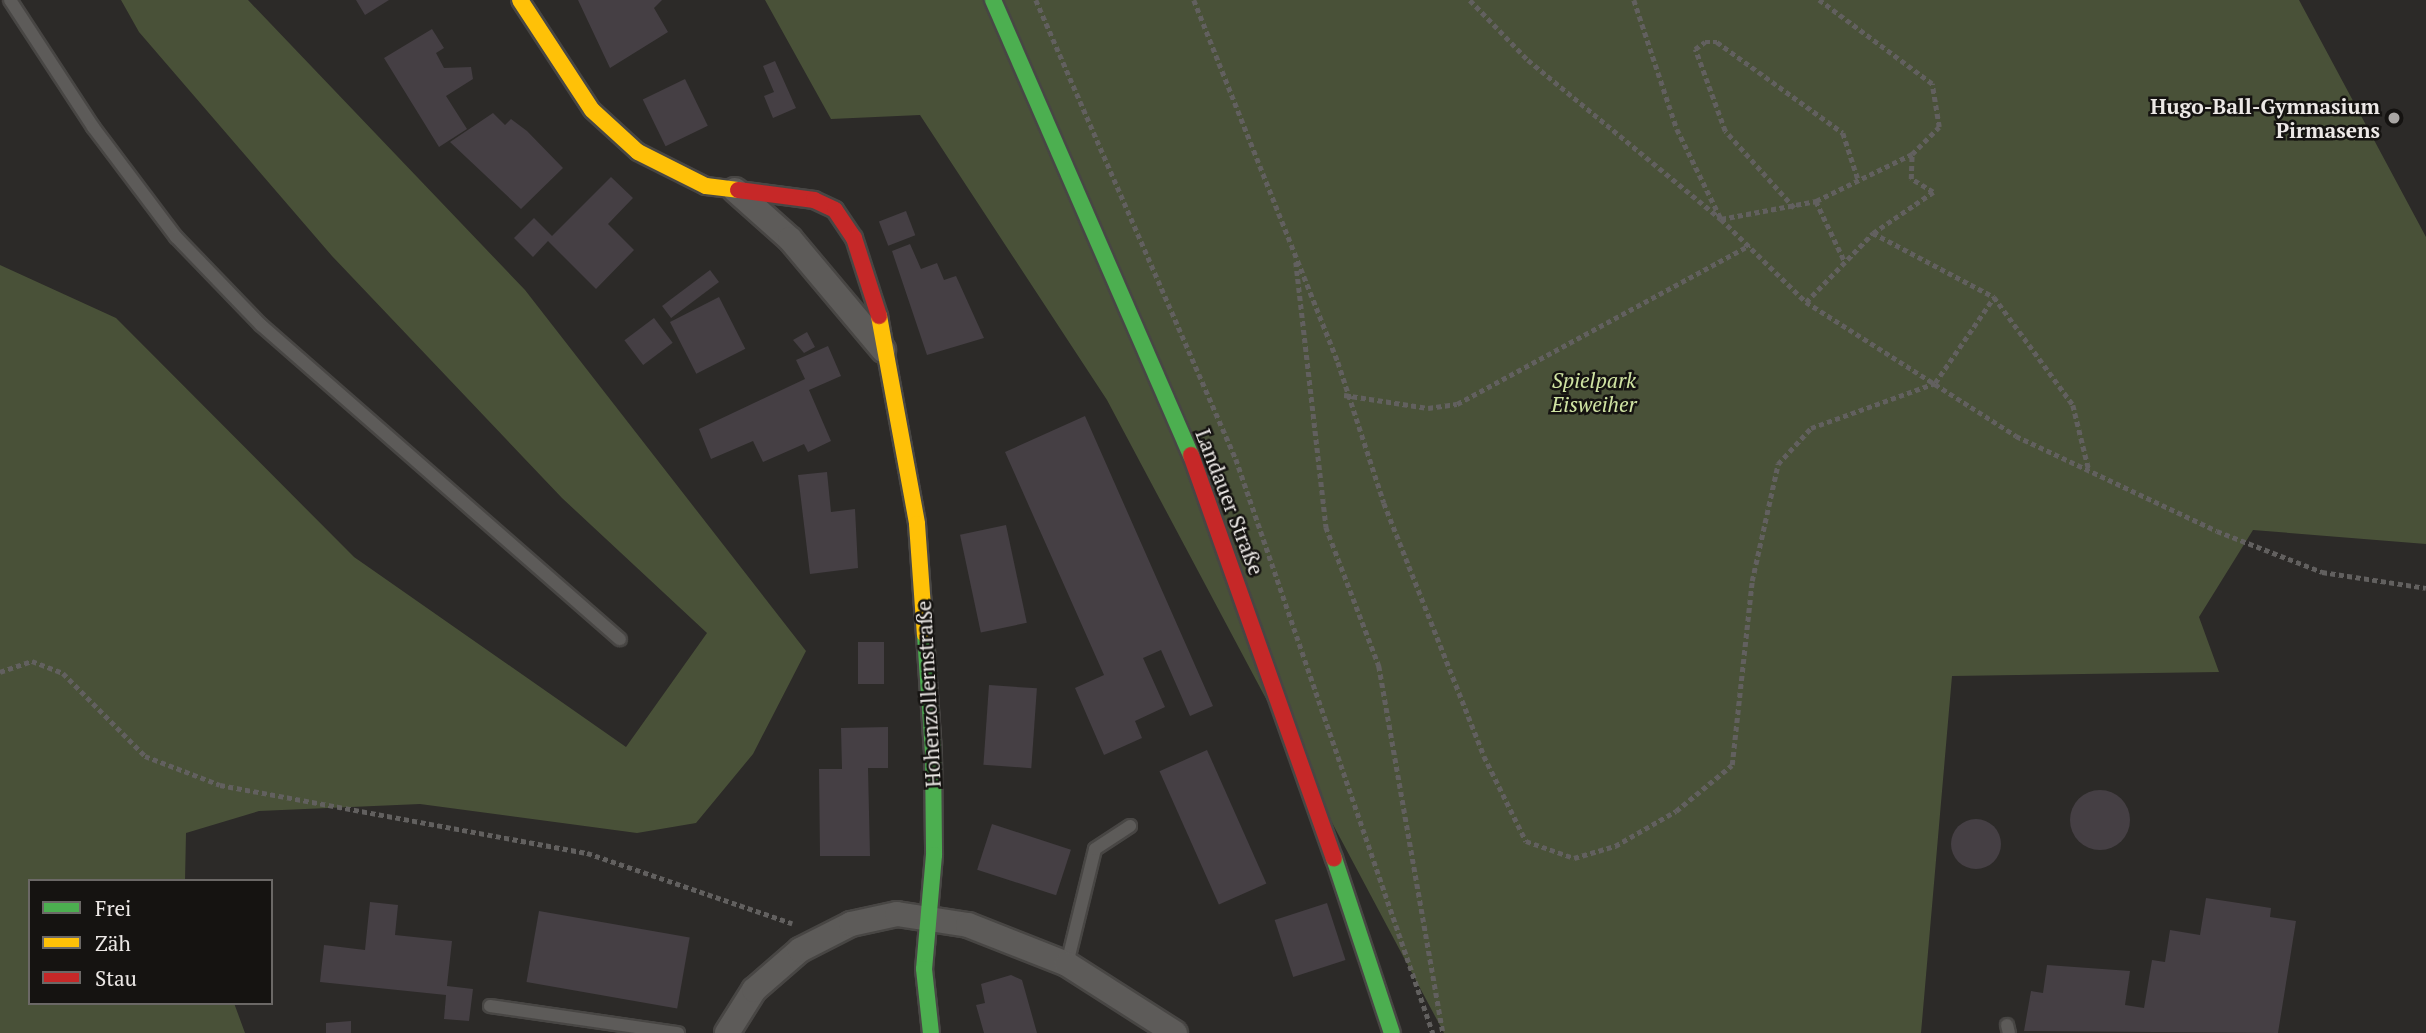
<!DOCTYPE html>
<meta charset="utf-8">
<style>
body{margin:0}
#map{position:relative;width:2426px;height:1033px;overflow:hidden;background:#2c2a28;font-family:"PT Serif",serif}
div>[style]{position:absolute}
.green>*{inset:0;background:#495138}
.building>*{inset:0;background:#453f44;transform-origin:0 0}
.round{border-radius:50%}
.path>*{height:4.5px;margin-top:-2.25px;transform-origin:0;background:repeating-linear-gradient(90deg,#62605f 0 5px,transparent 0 8.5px)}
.roads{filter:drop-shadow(2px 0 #484644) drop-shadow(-2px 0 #484644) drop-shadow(0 2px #484644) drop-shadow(0 -2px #484644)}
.lane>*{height:12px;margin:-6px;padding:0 6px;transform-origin:6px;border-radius:6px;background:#5d5b59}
.street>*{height:24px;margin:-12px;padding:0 12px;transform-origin:12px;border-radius:12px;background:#5d5b59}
.fast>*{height:16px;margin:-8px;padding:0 8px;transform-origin:8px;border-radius:8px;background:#4caf50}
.slow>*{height:16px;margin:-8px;padding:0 8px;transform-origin:8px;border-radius:8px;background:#ffc107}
.jam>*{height:16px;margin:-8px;padding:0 8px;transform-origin:8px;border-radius:8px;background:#c62828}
.dots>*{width:19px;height:19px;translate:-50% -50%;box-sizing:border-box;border:4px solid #151311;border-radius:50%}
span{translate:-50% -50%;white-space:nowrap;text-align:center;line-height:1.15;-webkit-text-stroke:5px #151311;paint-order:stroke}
.poi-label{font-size:21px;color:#ece8e6;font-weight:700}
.right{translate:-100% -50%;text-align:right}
.park-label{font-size:21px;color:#d0e4a3;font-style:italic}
.street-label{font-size:21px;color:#ece8e6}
.legend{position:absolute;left:28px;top:879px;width:245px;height:126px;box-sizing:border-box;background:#151311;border:2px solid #6b6866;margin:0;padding:9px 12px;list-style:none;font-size:21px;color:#ece8e6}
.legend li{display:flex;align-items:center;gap:14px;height:35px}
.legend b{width:35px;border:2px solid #6b6866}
</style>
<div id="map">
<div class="green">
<i style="clip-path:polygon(121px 0,248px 0,525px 290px,806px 651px,753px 754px,696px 823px,637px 833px,420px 804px,259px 811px,186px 833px,185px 881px,30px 881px,30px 1003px,234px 1003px,245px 1033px,0 1033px,0 265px,116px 318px,354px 557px,626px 747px,707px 633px,562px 498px,332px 256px,139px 32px)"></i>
<i style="clip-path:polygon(765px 0,2299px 0,2426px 237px,2426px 544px,2253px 530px,2199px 617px,2219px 672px,1952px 676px,1921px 1033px,1444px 1033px,1107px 400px,920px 115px,831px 119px)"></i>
</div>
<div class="building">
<i style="clip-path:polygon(356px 0,389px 0,365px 15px)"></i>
<i style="clip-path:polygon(578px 0,662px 0,654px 8px,668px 32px,610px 68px)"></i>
<i style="clip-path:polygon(432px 29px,444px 48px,436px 53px,444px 68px,471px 67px,473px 79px,446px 96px,467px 129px,439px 147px,384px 58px)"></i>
<i style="clip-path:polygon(775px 61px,796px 108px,773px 118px,764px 96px,774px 92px,763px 66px)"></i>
<i style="left:685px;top:79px;width:52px;height:47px;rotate:64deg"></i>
<i style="clip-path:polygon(493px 113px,505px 125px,511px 119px,527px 131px,563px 168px,521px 209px,450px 142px)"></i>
<i style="clip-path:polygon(611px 177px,633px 198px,608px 224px,634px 250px,596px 289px,548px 241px,533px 257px,514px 238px,534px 218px,552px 236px)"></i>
<i style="left:906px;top:211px;width:26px;height:29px;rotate:69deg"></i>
<i style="clip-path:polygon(910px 244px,921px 269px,937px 263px,944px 280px,956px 276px,984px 338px,927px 355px,892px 251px)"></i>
<i style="left:710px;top:270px;width:15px;height:60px;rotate:53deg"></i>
<i style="left:719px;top:297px;width:58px;height:55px;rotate:63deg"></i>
<i style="left:654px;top:318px;width:31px;height:37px;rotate:53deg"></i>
<i style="clip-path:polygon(807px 332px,815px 347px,804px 353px,793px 340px)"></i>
<i style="clip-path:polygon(828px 346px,841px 376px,809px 390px,831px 441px,808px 452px,804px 444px,763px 462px,753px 441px,711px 459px,699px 429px,805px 379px,796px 360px)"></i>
<i style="clip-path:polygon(1085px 416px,1213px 706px,1190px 716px,1161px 650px,1143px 658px,1165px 707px,1135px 721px,1142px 738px,1104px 755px,1075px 688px,1104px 675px,1005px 452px)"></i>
<i style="clip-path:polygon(827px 472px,831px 512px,855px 509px,858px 568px,810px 574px,798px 475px)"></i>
<i style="left:1006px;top:525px;width:100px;height:47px;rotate:78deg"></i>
<i style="left:858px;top:642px;width:26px;height:42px"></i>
<i style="left:989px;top:685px;width:48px;height:80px;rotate:4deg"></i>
<i style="clip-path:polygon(888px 727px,888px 768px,868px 768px,870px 856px,820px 856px,819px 769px,842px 769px,841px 728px)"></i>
<i style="left:1207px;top:750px;width:146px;height:52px;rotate:66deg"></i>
<i class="round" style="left:2070px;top:790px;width:60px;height:60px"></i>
<i class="round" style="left:1951px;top:819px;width:50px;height:50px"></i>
<i style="left:992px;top:824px;width:83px;height:48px;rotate:18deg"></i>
<i style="clip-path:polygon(2206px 898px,2271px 908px,2270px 917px,2296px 921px,2278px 1033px,2024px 1031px,2031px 991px,2043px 993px,2047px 965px,2130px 971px,2125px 1005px,2144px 1008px,2152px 960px,2165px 962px,2170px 930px,2200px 935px)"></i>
<i style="clip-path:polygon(370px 902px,398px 905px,395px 935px,452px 941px,447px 986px,473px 989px,469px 1021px,444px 1019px,446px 995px,320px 982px,324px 945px,365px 950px)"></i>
<i style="left:1327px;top:903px;width:60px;height:55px;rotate:72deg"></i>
<i style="left:539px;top:911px;width:153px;height:72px;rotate:10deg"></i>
<i style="clip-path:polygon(1011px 975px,1022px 980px,1037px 1033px,984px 1033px,976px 1005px,985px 1003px,981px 984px)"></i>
<i style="clip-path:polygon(351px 1021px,351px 1033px,326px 1033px,326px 1023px)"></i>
</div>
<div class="path">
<i style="left:1036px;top:0;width:501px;rotate:66.46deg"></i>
<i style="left:1236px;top:459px;width:607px;rotate:71.06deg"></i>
<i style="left:1194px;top:0;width:390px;rotate:68.3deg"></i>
<i style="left:1338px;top:362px;width:148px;rotate:71.9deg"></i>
<i style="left:1384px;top:503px;width:272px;rotate:68.4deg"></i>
<i style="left:1484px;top:756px;width:95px;rotate:63.7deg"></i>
<i style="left:1526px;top:841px;width:51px;rotate:19.5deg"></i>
<i style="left:1574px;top:858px;width:43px;rotate:-16.3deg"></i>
<i style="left:1615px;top:846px;width:70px;rotate:-29.8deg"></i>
<i style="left:1676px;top:811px;width:72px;rotate:-39.4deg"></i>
<i style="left:1732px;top:765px;width:185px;rotate:-83.8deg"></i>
<i style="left:1752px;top:581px;width:120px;rotate:-77.5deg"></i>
<i style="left:1778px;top:464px;width:49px;rotate:-47.5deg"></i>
<i style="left:1811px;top:428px;width:132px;rotate:-19.9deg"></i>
<i style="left:1935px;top:383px;width:104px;rotate:-55.5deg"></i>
<i style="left:1994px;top:297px;width:134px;rotate:53.8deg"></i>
<i style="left:2073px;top:405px;width:67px;rotate:76.2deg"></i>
<i style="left:1470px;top:0;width:83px;rotate:46deg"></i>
<i style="left:1528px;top:60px;width:250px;rotate:39.5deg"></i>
<i style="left:1721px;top:219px;width:119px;rotate:44.3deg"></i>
<i style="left:1806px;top:302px;width:249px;rotate:32.5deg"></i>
<i style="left:2016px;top:436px;width:222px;rotate:25.3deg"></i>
<i style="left:2217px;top:531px;width:113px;rotate:21.3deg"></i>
<i style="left:2322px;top:572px;width:105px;rotate:8.7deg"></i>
<i style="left:1634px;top:0;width:136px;rotate:71.6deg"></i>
<i style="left:1677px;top:129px;width:100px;rotate:63.9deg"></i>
<i style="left:1721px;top:219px;width:97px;rotate:-10.7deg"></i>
<i style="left:1816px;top:201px;width:107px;rotate:-26.1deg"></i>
<i style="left:1912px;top:154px;width:38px;rotate:-45deg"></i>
<i style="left:1939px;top:127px;width:44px;rotate:-99.2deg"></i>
<i style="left:1932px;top:84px;width:141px;rotate:-143.4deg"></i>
<i style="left:1816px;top:201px;width:68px;rotate:64.6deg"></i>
<i style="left:1794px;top:208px;width:103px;rotate:-131.9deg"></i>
<i style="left:1725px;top:131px;width:87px;rotate:-110.1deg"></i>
<i style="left:1695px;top:49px;width:12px;rotate:-35deg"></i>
<i style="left:1705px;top:42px;width:12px"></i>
<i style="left:1717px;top:42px;width:155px;rotate:35.8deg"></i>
<i style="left:1843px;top:133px;width:48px;rotate:71.9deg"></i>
<i style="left:1873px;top:233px;width:73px;rotate:-34.3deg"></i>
<i style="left:1933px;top:192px;width:26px;rotate:-149deg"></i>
<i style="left:1911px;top:179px;width:25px;rotate:-88deg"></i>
<i style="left:1296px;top:262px;width:267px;rotate:83.5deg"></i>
<i style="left:1326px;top:527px;width:149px;rotate:69.1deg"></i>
<i style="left:1379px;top:666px;width:373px;rotate:80.1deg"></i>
<i style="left:1806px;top:302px;width:96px;rotate:-45.8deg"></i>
<i style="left:1873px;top:233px;width:137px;rotate:27.9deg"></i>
<i style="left:1344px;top:395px;width:85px;rotate:8.8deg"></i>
<i style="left:1428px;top:408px;width:29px;rotate:-8deg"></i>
<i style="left:1457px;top:404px;width:333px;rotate:-28.5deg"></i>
<i style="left:0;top:672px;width:34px;rotate:-19deg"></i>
<i style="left:32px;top:661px;width:33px;rotate:21deg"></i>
<i style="left:63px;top:673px;width:117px;rotate:45.3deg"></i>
<i style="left:145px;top:756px;width:80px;rotate:21.1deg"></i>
<i style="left:220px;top:785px;width:373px;rotate:10.5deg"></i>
<i style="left:587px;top:853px;width:217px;rotate:18.9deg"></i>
</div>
<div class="roads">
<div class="lane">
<i style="left:10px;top:0;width:152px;rotate:56.8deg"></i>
<i style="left:93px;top:127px;width:138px;rotate:53deg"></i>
<i style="left:176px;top:237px;width:122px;rotate:46deg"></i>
<i style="left:261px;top:325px;width:477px;rotate:41.2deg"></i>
<i style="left:1067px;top:964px;width:118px;rotate:-76.3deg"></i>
<i style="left:1095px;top:849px;width:42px;rotate:-33.3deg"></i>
<i style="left:490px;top:1006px;width:190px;rotate:8.2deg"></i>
<i style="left:2007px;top:1025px;width:8px;rotate:76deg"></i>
</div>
<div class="street">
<i style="left:735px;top:190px;width:74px;rotate:41.7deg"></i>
<i style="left:790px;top:239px;width:145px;rotate:50deg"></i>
<i style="left:727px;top:1033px;width:51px;rotate:-57.9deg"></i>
<i style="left:754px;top:990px;width:61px;rotate:-41deg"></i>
<i style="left:800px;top:950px;width:57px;rotate:-27deg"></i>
<i style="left:851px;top:924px;width:47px;rotate:-12.3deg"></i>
<i style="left:897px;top:914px;width:72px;rotate:8.8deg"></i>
<i style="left:968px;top:925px;width:106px;rotate:21.5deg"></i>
<i style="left:1067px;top:964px;width:128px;rotate:32.6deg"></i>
</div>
<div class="fast">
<i style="left:993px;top:0;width:496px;rotate:66.5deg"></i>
<i style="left:925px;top:635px;width:118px;rotate:86.1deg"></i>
<i style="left:933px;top:753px;width:102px;rotate:89.4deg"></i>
<i style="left:934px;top:855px;width:114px;rotate:95deg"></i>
<i style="left:924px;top:969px;width:64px;rotate:83.8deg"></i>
<i style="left:1334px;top:858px;width:184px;rotate:71.7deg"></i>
</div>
<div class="slow">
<i style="left:520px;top:0;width:131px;rotate:56.8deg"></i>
<i style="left:592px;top:110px;width:62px;rotate:42.4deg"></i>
<i style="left:638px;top:152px;width:76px;rotate:26.6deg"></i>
<i style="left:706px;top:186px;width:32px;rotate:7deg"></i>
<i style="left:879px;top:316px;width:211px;rotate:79.6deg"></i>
<i style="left:917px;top:524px;width:111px;rotate:85.9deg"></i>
</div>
<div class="jam">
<i style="left:738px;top:190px;width:77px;rotate:7.5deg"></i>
<i style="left:814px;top:200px;width:23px;rotate:25deg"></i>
<i style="left:835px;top:210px;width:34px;rotate:56deg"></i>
<i style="left:854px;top:238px;width:82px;rotate:72.2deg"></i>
<i style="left:1191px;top:455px;width:428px;rotate:70.5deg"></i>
</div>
</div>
<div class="dots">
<i style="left:2394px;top:118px;background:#a9a6a4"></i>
</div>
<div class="poi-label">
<span class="right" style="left:2380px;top:118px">Hugo-Ball-Gymnasium<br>Pirmasens</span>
</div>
<div class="park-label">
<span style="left:1594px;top:392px">Spielpark<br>Eisweiher</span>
</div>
<div class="street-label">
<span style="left:1230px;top:502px;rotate:69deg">Landauer Straße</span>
<span style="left:928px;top:694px;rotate:-93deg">Hohenzollernstraße</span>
</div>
<ul class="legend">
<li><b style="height:9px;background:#4caf50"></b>Frei</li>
<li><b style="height:9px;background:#ffc107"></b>Zäh</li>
<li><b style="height:9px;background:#c62828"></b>Stau</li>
</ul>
</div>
